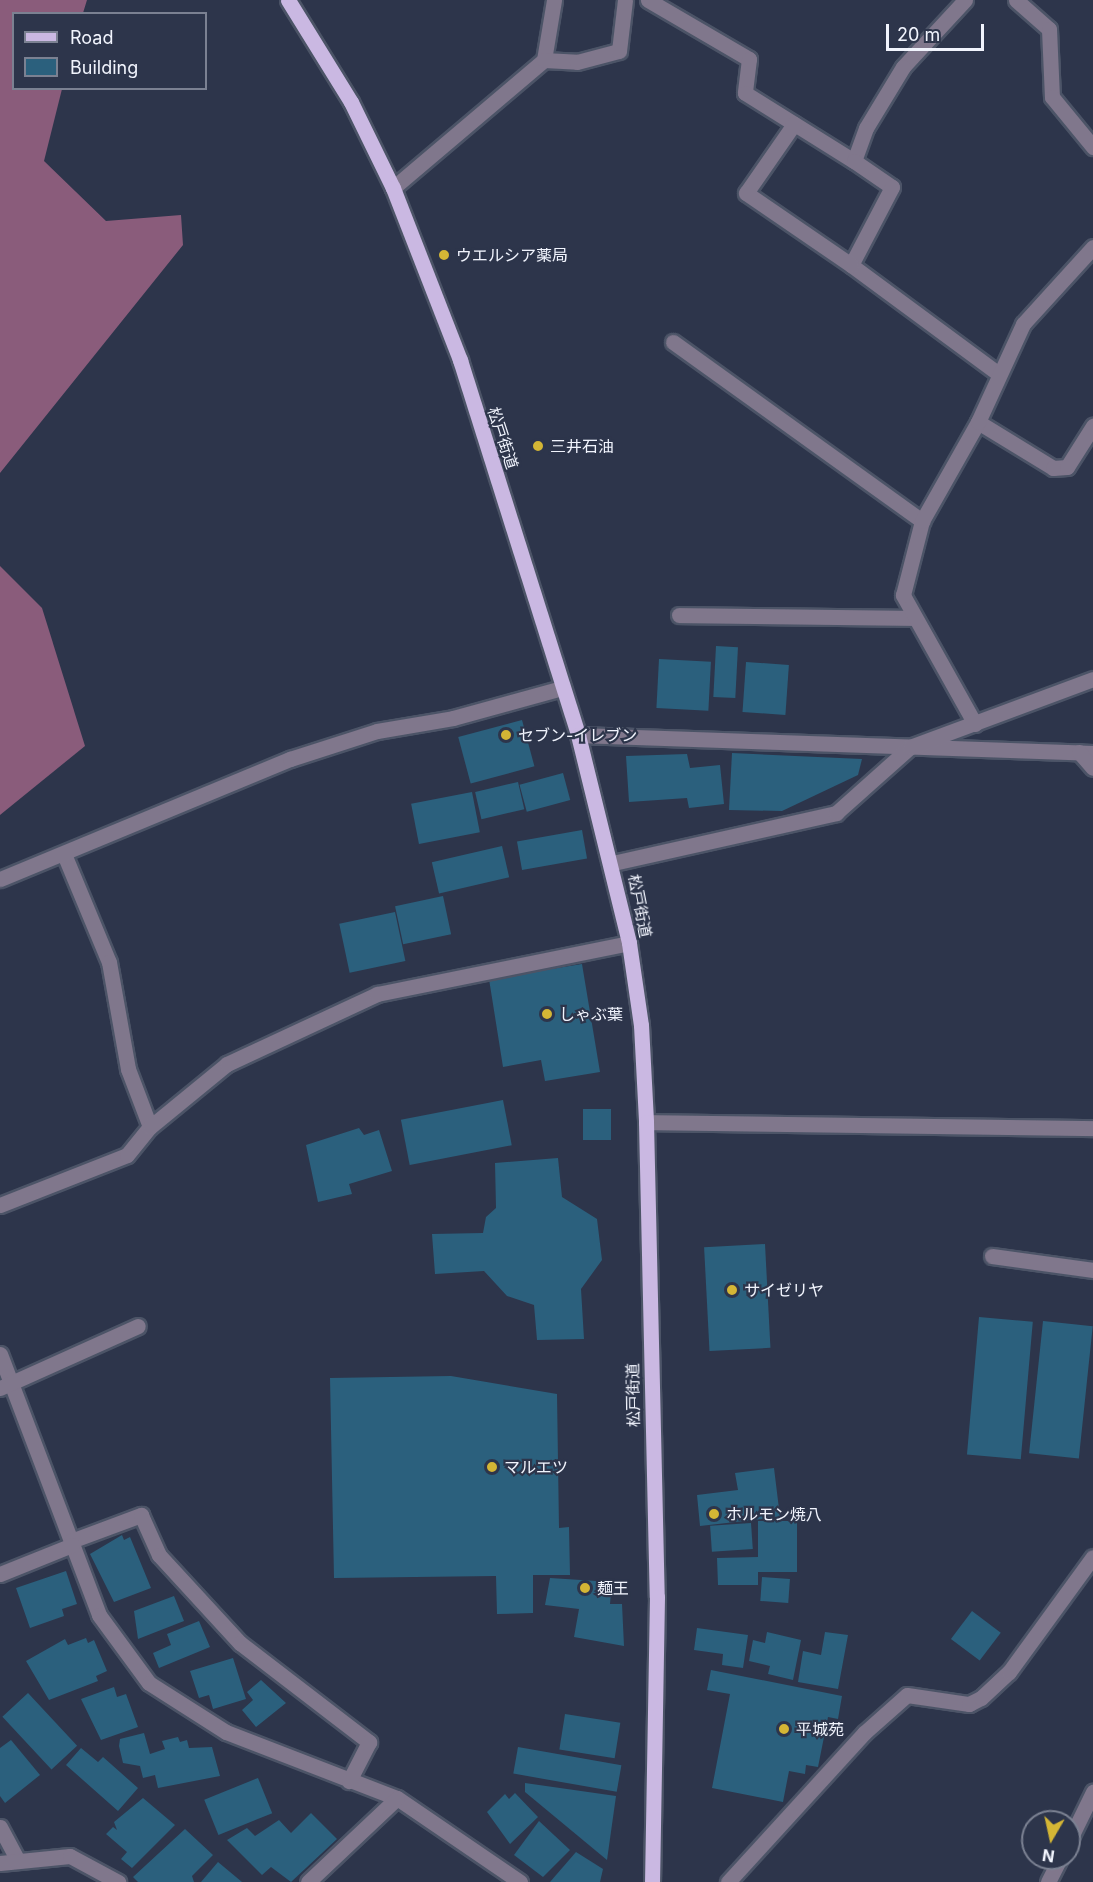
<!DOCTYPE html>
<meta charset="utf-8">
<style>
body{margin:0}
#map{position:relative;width:1093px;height:1882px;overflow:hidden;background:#2d354b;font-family:Inter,"Noto Sans JP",sans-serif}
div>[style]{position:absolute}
.forest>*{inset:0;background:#8a5c7b}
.building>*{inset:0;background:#2b607d;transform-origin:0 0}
.roads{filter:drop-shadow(2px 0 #4c5467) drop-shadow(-2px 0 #4c5467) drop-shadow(0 2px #4c5467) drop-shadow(0 -2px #4c5467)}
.minor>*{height:15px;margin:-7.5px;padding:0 7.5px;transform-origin:7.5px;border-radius:7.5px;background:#80778c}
.major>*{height:15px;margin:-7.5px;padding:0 7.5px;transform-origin:7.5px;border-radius:7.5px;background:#cab8e2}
.dots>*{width:16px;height:16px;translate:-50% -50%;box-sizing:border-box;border:3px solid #2d354b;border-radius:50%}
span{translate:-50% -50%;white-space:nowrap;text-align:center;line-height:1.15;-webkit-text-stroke:4.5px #2d354b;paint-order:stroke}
.poi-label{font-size:16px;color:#f1f4fd}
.left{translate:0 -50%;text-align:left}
.street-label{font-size:16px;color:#f1f4fd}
.legend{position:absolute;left:12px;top:12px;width:195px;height:78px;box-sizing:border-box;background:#2d354b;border:2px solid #7b8192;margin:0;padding:8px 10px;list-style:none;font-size:18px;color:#f1f4fd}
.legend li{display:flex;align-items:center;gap:12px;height:30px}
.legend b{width:30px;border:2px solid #7b8192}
.north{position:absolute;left:1021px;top:1810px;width:60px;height:60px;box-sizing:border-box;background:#2d354b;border:2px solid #7b8192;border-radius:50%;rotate:189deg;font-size:16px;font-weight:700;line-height:24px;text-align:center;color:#f1f4fd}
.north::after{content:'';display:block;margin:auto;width:21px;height:27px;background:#d4b635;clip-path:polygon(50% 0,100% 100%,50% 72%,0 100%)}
.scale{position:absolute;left:886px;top:24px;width:98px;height:27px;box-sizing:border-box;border:3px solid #f1f4fd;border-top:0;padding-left:8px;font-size:18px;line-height:21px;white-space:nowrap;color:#f1f4fd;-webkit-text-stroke:4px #2d354b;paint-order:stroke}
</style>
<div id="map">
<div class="forest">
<i style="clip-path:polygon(0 0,87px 0,83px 13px,14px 14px,14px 88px,62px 89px,44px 161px,106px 221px,181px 215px,183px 245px,0 473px)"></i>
<i style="clip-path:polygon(0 566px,42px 608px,85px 746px,0 815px)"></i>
</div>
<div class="building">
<i style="left:716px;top:646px;width:22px;height:51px;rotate:3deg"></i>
<i style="left:659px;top:659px;width:52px;height:49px;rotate:3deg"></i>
<i style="left:746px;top:662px;width:43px;height:50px;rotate:4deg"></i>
<i style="left:522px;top:720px;width:48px;height:66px;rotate:75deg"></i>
<i style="clip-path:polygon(732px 753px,862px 759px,858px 775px,782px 811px,729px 810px)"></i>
<i style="clip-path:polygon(687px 754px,690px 768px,720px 765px,724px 804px,689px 808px,687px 798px,629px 802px,626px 756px)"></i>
<i style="left:563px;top:773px;width:28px;height:45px;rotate:75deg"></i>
<i style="left:518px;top:782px;width:28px;height:44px;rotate:77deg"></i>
<i style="left:472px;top:792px;width:41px;height:62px;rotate:79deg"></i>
<i style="left:582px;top:830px;width:29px;height:66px;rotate:80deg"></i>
<i style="left:502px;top:846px;width:32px;height:72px;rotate:77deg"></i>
<i style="left:443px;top:896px;width:39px;height:49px;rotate:78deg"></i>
<i style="left:395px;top:912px;width:50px;height:57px;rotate:78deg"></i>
<i style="clip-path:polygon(582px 964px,600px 1072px,545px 1081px,541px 1060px,503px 1067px,489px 979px)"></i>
<i style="left:503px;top:1100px;width:46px;height:104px;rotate:79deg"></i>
<i style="left:583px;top:1109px;width:28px;height:31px"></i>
<i style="clip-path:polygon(359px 1128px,364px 1135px,379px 1130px,392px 1171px,349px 1184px,352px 1194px,318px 1202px,306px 1145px)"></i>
<i style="clip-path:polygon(558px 1158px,562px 1197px,597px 1219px,602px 1260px,581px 1289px,584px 1339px,537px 1340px,534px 1305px,507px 1296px,484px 1271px,435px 1274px,432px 1234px,483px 1233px,486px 1217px,496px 1208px,495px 1163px)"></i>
<i style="left:765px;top:1244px;width:104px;height:61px;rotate:87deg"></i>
<i style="left:979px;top:1317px;width:54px;height:138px;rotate:5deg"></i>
<i style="left:1043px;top:1321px;width:50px;height:133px;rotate:6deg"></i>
<i style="clip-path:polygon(451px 1376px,557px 1394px,559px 1528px,569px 1527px,570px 1575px,533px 1575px,533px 1613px,497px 1614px,496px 1576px,334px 1578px,330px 1378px)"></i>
<i style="clip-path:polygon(774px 1468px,780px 1517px,700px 1526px,697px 1495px,738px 1490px,735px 1473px)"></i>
<i style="clip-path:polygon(758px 1521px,797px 1521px,797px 1572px,758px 1572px,758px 1585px,718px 1585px,717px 1558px,758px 1557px)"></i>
<i style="left:751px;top:1523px;width:26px;height:41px;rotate:86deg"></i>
<i style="clip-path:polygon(122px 1535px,124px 1540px,130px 1537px,151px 1588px,114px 1602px,90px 1554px)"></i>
<i style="clip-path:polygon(66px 1571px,77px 1604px,62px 1609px,64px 1616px,30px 1628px,16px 1588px)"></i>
<i style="left:762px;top:1577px;width:28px;height:24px;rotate:4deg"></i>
<i style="clip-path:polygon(550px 1578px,612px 1582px,610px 1604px,622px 1604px,624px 1646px,574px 1637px,579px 1609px,545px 1605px)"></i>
<i style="clip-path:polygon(174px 1596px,184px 1621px,138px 1639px,134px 1611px)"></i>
<i style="left:972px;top:1611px;width:36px;height:35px;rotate:37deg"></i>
<i style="clip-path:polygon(199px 1621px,210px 1647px,159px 1668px,153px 1653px,171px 1645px,167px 1634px)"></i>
<i style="clip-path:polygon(697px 1628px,748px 1635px,743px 1668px,722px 1665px,723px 1654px,694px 1650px)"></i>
<i style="clip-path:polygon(767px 1632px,801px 1640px,793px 1680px,768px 1674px,770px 1666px,749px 1661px,753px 1640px,765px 1643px)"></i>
<i style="clip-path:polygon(825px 1632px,848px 1635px,838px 1689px,798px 1682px,803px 1651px,821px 1655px)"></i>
<i style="clip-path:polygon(86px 1638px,88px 1643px,94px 1640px,107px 1671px,96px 1676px,98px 1681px,49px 1700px,26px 1661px,65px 1639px,68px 1645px)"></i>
<i style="clip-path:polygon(233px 1658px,246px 1699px,213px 1709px,209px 1695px,199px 1698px,190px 1671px)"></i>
<i style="clip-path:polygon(711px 1670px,842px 1696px,838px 1719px,828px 1717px,818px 1767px,806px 1765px,805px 1774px,789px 1771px,783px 1802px,712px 1788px,730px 1694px,707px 1690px)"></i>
<i style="clip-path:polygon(261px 1680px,286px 1703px,256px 1727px,242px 1710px,253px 1700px,247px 1692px)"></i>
<i style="clip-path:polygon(114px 1687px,117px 1697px,126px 1694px,138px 1727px,101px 1740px,81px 1699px)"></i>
<i style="left:28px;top:1693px;width:72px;height:35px;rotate:47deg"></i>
<i style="left:565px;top:1714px;width:56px;height:36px;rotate:9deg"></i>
<i style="clip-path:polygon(144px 1733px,150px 1754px,165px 1749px,162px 1741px,178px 1737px,180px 1742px,187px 1740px,189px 1748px,212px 1747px,220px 1776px,158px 1788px,155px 1775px,143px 1778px,140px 1766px,123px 1763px,119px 1746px,120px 1739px)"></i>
<i style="clip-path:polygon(11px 1740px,40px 1775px,5px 1803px,0 1796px,0 1748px)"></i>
<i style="left:518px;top:1747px;width:105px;height:27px;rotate:10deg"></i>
<i style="clip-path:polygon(81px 1748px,98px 1762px,103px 1757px,138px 1788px,118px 1811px,66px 1765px)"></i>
<i style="left:258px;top:1778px;width:38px;height:58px;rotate:68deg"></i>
<i style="clip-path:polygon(525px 1783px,616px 1796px,607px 1860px,525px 1792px)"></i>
<i style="clip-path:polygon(515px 1793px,538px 1817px,510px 1844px,487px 1812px,505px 1794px,509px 1799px)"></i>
<i style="clip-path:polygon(143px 1798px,175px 1825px,132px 1868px,121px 1859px,127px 1852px,106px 1834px,113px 1827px,117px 1830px,114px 1822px)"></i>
<i style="clip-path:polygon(311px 1813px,337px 1839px,291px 1882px,271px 1867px,262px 1875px,227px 1840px,247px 1828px,255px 1836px,279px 1820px,291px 1833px)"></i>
<i style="clip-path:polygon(539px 1821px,570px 1850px,543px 1877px,514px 1855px)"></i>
<i style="clip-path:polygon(185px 1829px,213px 1855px,192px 1876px,194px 1882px,138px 1882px,133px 1877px)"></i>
<i style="clip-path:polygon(576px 1852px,603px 1869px,600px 1882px,550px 1882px)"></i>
<i style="clip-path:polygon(218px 1862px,242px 1882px,201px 1882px)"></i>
</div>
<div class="roads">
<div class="minor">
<i style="left:648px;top:0;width:117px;rotate:30.3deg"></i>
<i style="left:749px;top:59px;width:34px;rotate:97deg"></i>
<i style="left:745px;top:93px;width:128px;rotate:32deg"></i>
<i style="left:965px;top:0;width:91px;rotate:132.8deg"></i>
<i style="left:903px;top:67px;width:71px;rotate:121.2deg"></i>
<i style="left:866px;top:128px;width:35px;rotate:110deg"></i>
<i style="left:854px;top:161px;width:46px;rotate:34.4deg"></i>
<i style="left:892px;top:187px;width:88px;rotate:117.7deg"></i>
<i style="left:851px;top:265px;width:184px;rotate:36.4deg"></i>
<i style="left:1016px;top:0;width:44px;rotate:41.3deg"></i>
<i style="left:1049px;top:29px;width:68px;rotate:87.5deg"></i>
<i style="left:1052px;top:97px;width:65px;rotate:50.6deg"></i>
<i style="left:544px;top:60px;width:61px;rotate:-80.5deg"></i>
<i style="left:794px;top:124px;width:84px;rotate:124.8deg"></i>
<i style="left:746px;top:193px;width:127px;rotate:34.4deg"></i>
<i style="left:393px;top:188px;width:198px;rotate:-40.3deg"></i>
<i style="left:544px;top:60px;width:33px;rotate:3deg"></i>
<i style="left:577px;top:62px;width:43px;rotate:-14.7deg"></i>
<i style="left:619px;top:51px;width:51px;rotate:-83.3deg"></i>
<i style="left:673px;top:342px;width:307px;rotate:35.7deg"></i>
<i style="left:978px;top:422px;width:88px;rotate:31.5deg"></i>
<i style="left:1053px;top:468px;width:14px;rotate:-4deg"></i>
<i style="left:1067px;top:467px;width:49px;rotate:-57.6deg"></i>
<i style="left:679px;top:615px;width:233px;rotate:0.7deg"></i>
<i style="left:975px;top:724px;width:148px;rotate:-119.2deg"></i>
<i style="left:903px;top:595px;width:76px;rotate:-75.6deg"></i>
<i style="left:922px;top:521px;width:114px;rotate:-60.5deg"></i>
<i style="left:978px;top:422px;width:108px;rotate:-65.3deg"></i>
<i style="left:1023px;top:324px;width:104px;rotate:-47.7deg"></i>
<i style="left:578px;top:735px;width:515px;rotate:2deg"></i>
<i style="left:1079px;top:752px;width:21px;rotate:49deg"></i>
<i style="left:64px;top:854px;width:117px;rotate:67.4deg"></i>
<i style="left:109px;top:962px;width:109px;rotate:79.9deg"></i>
<i style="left:128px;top:1069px;width:62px;rotate:69.2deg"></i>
<i style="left:613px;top:863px;width:229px;rotate:-12.6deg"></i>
<i style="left:836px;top:813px;width:99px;rotate:-41.7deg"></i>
<i style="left:910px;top:747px;width:195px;rotate:-20.4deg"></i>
<i style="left:0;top:879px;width:314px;rotate:-22.5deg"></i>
<i style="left:290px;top:759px;width:91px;rotate:-17.8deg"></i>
<i style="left:377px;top:731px;width:77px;rotate:-9.7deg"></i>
<i style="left:453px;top:718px;width:113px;rotate:-15.4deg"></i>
<i style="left:646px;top:1122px;width:447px;rotate:0.8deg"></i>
<i style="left:0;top:1205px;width:136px;rotate:-21.5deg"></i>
<i style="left:127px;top:1155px;width:36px;rotate:-51deg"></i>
<i style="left:150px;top:1127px;width:99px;rotate:-39.3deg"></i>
<i style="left:227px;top:1064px;width:166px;rotate:-25deg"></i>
<i style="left:377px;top:994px;width:257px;rotate:-11.4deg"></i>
<i style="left:992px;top:1256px;width:102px;rotate:7.9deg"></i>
<i style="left:0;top:1354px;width:279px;rotate:69.2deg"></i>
<i style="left:99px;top:1615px;width:84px;rotate:53.7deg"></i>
<i style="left:149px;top:1683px;width:91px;rotate:32.5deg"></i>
<i style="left:226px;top:1732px;width:183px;rotate:21.1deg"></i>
<i style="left:397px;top:1798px;width:149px;rotate:34.3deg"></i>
<i style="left:0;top:1388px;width:151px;rotate:-24.2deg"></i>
<i style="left:71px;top:1541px;width:75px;rotate:-20.4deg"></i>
<i style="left:141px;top:1515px;width:44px;rotate:65.8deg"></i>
<i style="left:159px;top:1555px;width:120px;rotate:47.4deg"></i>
<i style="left:240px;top:1643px;width:163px;rotate:37.5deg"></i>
<i style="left:369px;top:1742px;width:44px;rotate:117.1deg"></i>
<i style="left:0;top:1574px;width:78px;rotate:-21.9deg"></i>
<i style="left:0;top:1827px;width:36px;rotate:62deg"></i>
<i style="left:1069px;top:1841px;width:55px;rotate:-63.9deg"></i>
<i style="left:0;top:1863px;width:70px;rotate:-5.7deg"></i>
<i style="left:70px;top:1856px;width:55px;rotate:28.4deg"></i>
<i style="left:308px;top:1882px;width:122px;rotate:-43.3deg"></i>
<i style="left:728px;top:1882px;width:202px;rotate:-47.6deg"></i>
<i style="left:864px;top:1733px;width:57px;rotate:-41.5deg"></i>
<i style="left:907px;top:1695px;width:63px;rotate:8.3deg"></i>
<i style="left:969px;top:1704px;width:13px;rotate:-27deg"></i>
<i style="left:981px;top:1698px;width:38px;rotate:-43deg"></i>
<i style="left:1009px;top:1672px;width:142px;rotate:-53.9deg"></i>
<i style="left:1048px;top:1882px;width:27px;rotate:-63deg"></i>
</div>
<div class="major">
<i style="left:288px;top:0;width:120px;rotate:58.3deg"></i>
<i style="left:351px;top:102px;width:96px;rotate:64deg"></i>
<i style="left:393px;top:188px;width:185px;rotate:68.7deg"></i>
<i style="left:460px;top:360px;width:393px;rotate:72.5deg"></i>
<i style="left:578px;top:735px;width:214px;rotate:76.2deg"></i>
<i style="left:629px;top:943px;width:83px;rotate:81.7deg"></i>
<i style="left:641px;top:1025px;width:97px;rotate:87deg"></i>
<i style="left:646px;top:1122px;width:475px;rotate:88.7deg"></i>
<i style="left:657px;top:1597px;width:285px;rotate:91deg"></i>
</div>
</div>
<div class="dots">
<i style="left:444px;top:255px;background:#d4b635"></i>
<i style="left:538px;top:446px;background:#d4b635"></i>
<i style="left:506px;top:735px;background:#d4b635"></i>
<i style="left:547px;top:1014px;background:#d4b635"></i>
<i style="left:732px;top:1290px;background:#d4b635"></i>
<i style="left:492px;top:1467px;background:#d4b635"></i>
<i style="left:714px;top:1514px;background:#d4b635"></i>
<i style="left:585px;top:1588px;background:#d4b635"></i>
<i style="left:784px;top:1729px;background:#d4b635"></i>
</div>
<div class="poi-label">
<span class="left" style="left:456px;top:255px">ウエルシア薬局</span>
<span class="left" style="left:550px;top:446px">三井石油</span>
<span class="left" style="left:518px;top:735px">セブン-イレブン</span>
<span class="left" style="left:559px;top:1014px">しゃぶ葉</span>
<span class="left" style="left:744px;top:1290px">サイゼリヤ</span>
<span class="left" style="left:504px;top:1467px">マルエツ</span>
<span class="left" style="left:726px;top:1514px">ホルモン焼八</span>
<span class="left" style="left:597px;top:1588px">麺王</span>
<span class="left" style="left:796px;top:1729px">平城苑</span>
</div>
<div class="street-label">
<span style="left:503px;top:438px;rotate:72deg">松戸街道</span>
<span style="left:640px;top:906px;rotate:79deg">松戸街道</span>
<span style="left:633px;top:1395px;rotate:-91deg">松戸街道</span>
</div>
<ul class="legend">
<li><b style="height:8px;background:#cab8e2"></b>Road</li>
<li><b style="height:16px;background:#2b607d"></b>Building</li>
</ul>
<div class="north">N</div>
<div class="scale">20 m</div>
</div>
